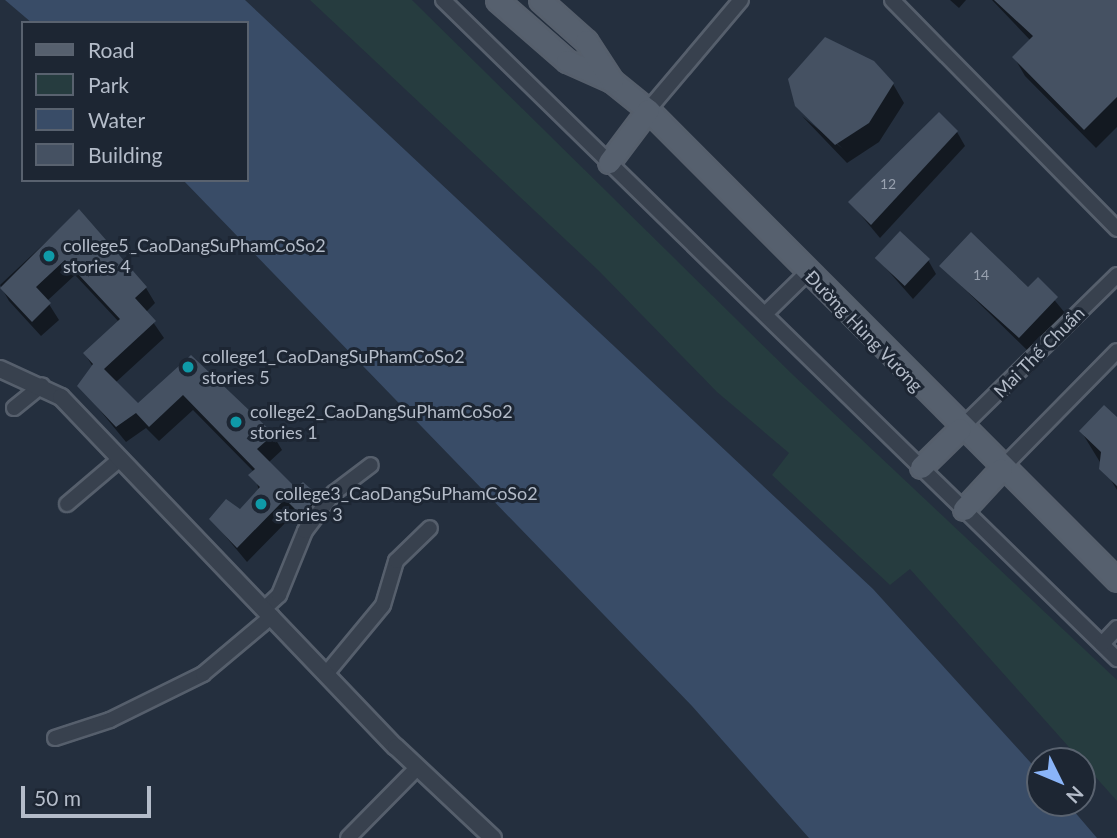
<!DOCTYPE html>
<meta charset="utf-8">
<style>
body{margin:0}
#map{position:relative;width:1117px;height:838px;overflow:hidden;background:#242f3e;font-family:Lato,sans-serif}
div>[style]{position:absolute}
.green>*{inset:0;background:#263c3f}
.water>*{inset:0;background:#394c67}
.shadow>*{inset:0;background:#0007}
.building>*{inset:0;background:#455162;transform-origin:0 0}
.roads{filter:drop-shadow(2px 0 #565f6c) drop-shadow(-2px 0 #565f6c) drop-shadow(0 2px #565f6c) drop-shadow(0 -2px #565f6c)}
.minor>*{height:14px;margin:-7px;padding:0 7px;transform-origin:7px;border-radius:7px;background:#38414e}
.tertiary>*{height:16px;margin:-8px;padding:0 8px;transform-origin:8px;border-radius:8px;background:#38414e}
.primary>*{height:21px;margin:-10.5px;padding:0 10.5px;transform-origin:10.5px;border-radius:10.5px;background:#56606e}
.dots>*{width:19px;height:19px;translate:-50% -50%;box-sizing:border-box;border:4px solid #1d2633;border-radius:50%}
span{translate:-50% -50%;white-space:nowrap;text-align:center;line-height:1.15;-webkit-text-stroke:6px #1d2633;paint-order:stroke}
.number-label{font-size:14px;color:#98a1af}
.number-label span{-webkit-text-stroke-width:0}
.poi-label{font-size:18px;color:#b4bcc9}
.left{translate:0 -50%;text-align:left}
.street-label{font-size:18px;color:#b4bcc9}
.legend{position:absolute;left:21px;top:21px;width:228px;height:161px;box-sizing:border-box;background:#1d2633;border:2px solid #59626f;margin:0;padding:9px 12px;list-style:none;font-size:21px;color:#b4bcc9}
.legend li{display:flex;align-items:center;gap:14px;height:35px}
.legend b{width:35px;border:2px solid #59626f}
.north{position:absolute;left:1026px;top:747px;width:70px;height:70px;box-sizing:border-box;background:#1d2633;border:2px solid #59626f;border-radius:50%;rotate:133deg;font-size:19px;font-weight:700;line-height:28px;text-align:center;color:#b4bcc9}
.north::after{content:'';display:block;margin:auto;width:24px;height:32px;background:#8ab4f8;clip-path:polygon(50% 0,100% 100%,50% 72%,0 100%)}
.scale{position:absolute;left:21px;top:786px;width:130px;height:32px;box-sizing:border-box;border:4px solid #b4bcc9;border-top:0;padding-left:9px;font-size:21px;line-height:24px;white-space:nowrap;color:#b4bcc9;-webkit-text-stroke:5px #1d2633;paint-order:stroke}
</style>
<div id="map">
<div class="green">
<i style="clip-path:polygon(310px 0,412px 0,791px 373px,1117px 680px,1117px 801px,910px 569px,890px 585px,772px 475px,789px 453px,717px 392px,599px 271px)"></i>
</div>
<div class="water">
<i style="clip-path:polygon(5px 0,245px 0,873px 589px,1040px 773px,1040px 803px,1067px 803px,1097px 838px,809px 838px,692px 706px,183px 180px,247px 180px,247px 23px,32px 23px)"></i>
</div>
<div class="shadow">
<i style="clip-path:polygon(950px 0,966px 0,959px 8px)"></i>
<i style="clip-path:polygon(992px 0,1117px 0,1117px 127px,1096px 148px,1025px 76px,1014px 57px,1031px 41px)"></i>
<i style="clip-path:polygon(893px 84px,904px 103px,879px 142px,847px 163px,802px 116px,843px 149px,796px 105px)"></i>
<i style="clip-path:polygon(957px 132px,965px 146px,880px 238px,850px 202px)"></i>
<i style="clip-path:polygon(79px 211px,146px 288px,155px 303px,146px 312px,164px 338px,115px 383px,138px 406px,191px 358px,273px 435px,282px 450px,268px 463px,296px 491px,303px 484px,318px 497px,327px 513px,310px 529px,295px 513px,247px 562px,212px 520px,240px 511px,259px 491px,254px 472px,193px 410px,159px 441px,146px 428px,126px 442px,80px 386px,93px 367px,85px 354px,119px 322px,75px 275px,47px 301px,59px 320px,41px 336px,9px 301px,0 285px)"></i>
<i style="clip-path:polygon(877px 258px,928px 260px,936px 274px,913px 299px)"></i>
<i style="clip-path:polygon(941px 266px,1028px 290px,1038px 280px,1065px 313px,1028px 351px)"></i>
<i style="clip-path:polygon(1117px 422px,1117px 490px,1081px 431px)"></i>
</div>
<div class="building">
<i style="clip-path:polygon(994px 0,1117px 0,1117px 97px,1084px 130px,1012px 57px,1033px 36px)"></i>
<i style="clip-path:polygon(825px 37px,874px 61px,894px 83px,869px 123px,835px 145px,795px 106px,788px 79px)"></i>
<i style="clip-path:polygon(939px 112px,958px 131px,871px 225px,848px 202px)"></i>
<i style="clip-path:polygon(79px 209px,147px 287px,135px 298px,156px 321px,104px 369px,138px 403px,191px 355px,274px 434px,257px 449px,296px 488px,303px 482px,319px 496px,301px 515px,285px 499px,237px 548px,209px 519px,226px 499px,240px 509px,260px 487px,248px 475px,255px 469px,183px 395px,149px 427px,136px 413px,116px 427px,77px 386px,93px 364px,83px 353px,120px 319px,65px 260px,36px 287px,51px 303px,32px 322px,0 288px)"></i>
<i style="left:900px;top:231px;width:41px;height:37px;rotate:43deg"></i>
<i style="clip-path:polygon(971px 232px,1028px 287px,1038px 277px,1058px 297px,1019px 338px,939px 266px)"></i>
<i style="clip-path:polygon(1104px 405px,1117px 417px,1117px 486px,1099px 469px,1101px 452px,1079px 431px)"></i>
</div>
<div class="roads">
<div class="minor">
<i style="left:443px;top:0;width:943px;rotate:44.36deg"></i>
<i style="left:892px;top:0;width:321px;rotate:45.5deg"></i>
<i style="left:648px;top:110px;width:144px;rotate:-49.8deg"></i>
<i style="left:765px;top:314px;width:59px;rotate:-44.3deg"></i>
<i style="left:14px;top:408px;width:36px;rotate:-39deg"></i>
<i style="left:960px;top:429px;width:220px;rotate:-44.4deg"></i>
<i style="left:1001px;top:469px;width:165px;rotate:-45.5deg"></i>
<i style="left:67px;top:504px;width:70px;rotate:-40.3deg"></i>
<i style="left:265px;top:608px;width:19px;rotate:-43deg"></i>
<i style="left:279px;top:595px;width:69px;rotate:-67.9deg"></i>
<i style="left:305px;top:531px;width:48px;rotate:-52.7deg"></i>
<i style="left:334px;top:493px;width:46px;rotate:-37.1deg"></i>
<i style="left:1102px;top:644px;width:22px;rotate:-47deg"></i>
<i style="left:326px;top:674px;width:89px;rotate:-50.4deg"></i>
<i style="left:383px;top:605px;width:46px;rotate:-73.5deg"></i>
<i style="left:396px;top:561px;width:47px;rotate:-44.1deg"></i>
<i style="left:55px;top:738px;width:58px;rotate:-18.1deg"></i>
<i style="left:110px;top:720px;width:104px;rotate:-26.3deg"></i>
<i style="left:203px;top:674px;width:90px;rotate:-40deg"></i>
<i style="left:348px;top:838px;width:98px;rotate:-45.4deg"></i>
</div>
<div class="tertiary">
<i style="left:0;top:369px;width:67px;rotate:24.7deg"></i>
<i style="left:61px;top:397px;width:484px;rotate:46.3deg"></i>
<i style="left:396px;top:747px;width:133px;rotate:43.2deg"></i>
</div>
<div class="primary">
<i style="left:497px;top:0;width:93px;rotate:41.1deg"></i>
<i style="left:567px;top:61px;width:49px;rotate:24deg"></i>
<i style="left:612px;top:81px;width:46px;rotate:38.9deg"></i>
<i style="left:648px;top:110px;width:664px;rotate:45.06deg"></i>
<i style="left:540px;top:0;width:62px;rotate:41.7deg"></i>
<i style="left:586px;top:41px;width:48px;rotate:57deg"></i>
<i style="left:609px;top:162px;width:65px;rotate:-53.1deg"></i>
<i style="left:921px;top:467px;width:54px;rotate:-44.3deg"></i>
<i style="left:964px;top:509px;width:54px;rotate:-47.2deg"></i>
</div>
</div>
<div class="dots">
<i style="left:49px;top:256px;background:#0f9aa8"></i>
<i style="left:188px;top:367px;background:#0f9aa8"></i>
<i style="left:236px;top:422px;background:#0f9aa8"></i>
<i style="left:261px;top:504px;background:#0f9aa8"></i>
</div>
<div class="number-label">
<span style="left:888px;top:184px">12</span>
<span style="left:981px;top:275px">14</span>
</div>
<div class="poi-label">
<span class="left" style="left:63px;top:256px">college5_CaoDangSuPhamCoSo2<br>stories 4</span>
<span class="left" style="left:202px;top:367px">college1_CaoDangSuPhamCoSo2<br>stories 5</span>
<span class="left" style="left:250px;top:422px">college2_CaoDangSuPhamCoSo2<br>stories 1</span>
<span class="left" style="left:275px;top:504px">college3_CaoDangSuPhamCoSo2<br>stories 3</span>
</div>
<div class="street-label">
<span style="left:864px;top:331px;rotate:46deg">Đường Hùng Vương</span>
<span style="left:1039px;top:352px;rotate:-45deg">Mai Thế Chuẩn</span>
</div>
<ul class="legend">
<li><b style="height:9px;background:#56606e"></b>Road</li>
<li><b style="height:19px;background:#263c3f"></b>Park</li>
<li><b style="height:19px;background:#394c67"></b>Water</li>
<li><b style="height:19px;background:#455162"></b>Building</li>
</ul>
<div class="north">N</div>
<div class="scale">50 m</div>
</div>
